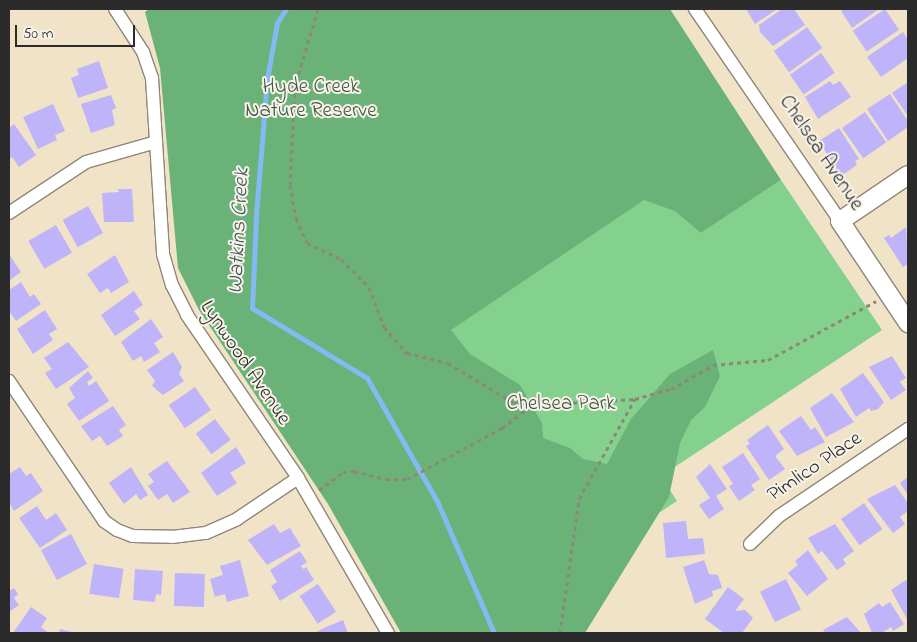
<!DOCTYPE html>
<style>
body{margin:0}
#map{position:relative;width:917px;height:642px;overflow:hidden;background:#f1e3c7;font-family:"Indie Flower",sans-serif}
div>[style]{position:absolute}
.green>*{inset:0;background:#84d08d}
.forest>*{inset:0;background:#6bb278}
.stream>*{height:5px;margin:-2.5px;padding:0 2.5px;transform-origin:2.5px;border-radius:2.5px;background:#84b9f3}
.building>*{inset:0;background:#bfb4f9;transform-origin:0 0}
.path>*{height:3px;margin-top:-1.5px;transform-origin:0;background:repeating-linear-gradient(90deg,#8e8779 0 4px,transparent 0 8px)}
.roads{filter:drop-shadow(1px 0 #8e8779) drop-shadow(-1px 0 #8e8779) drop-shadow(0 1px #8e8779) drop-shadow(0 -1px #8e8779)}
.street>*{height:12px;margin:-6px;padding:0 6px;transform-origin:6px;border-radius:6px;background:#fff}
.secondary>*{height:18px;margin:-9px;padding:0 9px;transform-origin:9px;border-radius:9px;background:#fff}
span{translate:-50% -50%;white-space:nowrap;text-align:center;line-height:1.15;-webkit-text-stroke:4px #f7f3e8;paint-order:stroke}
.park-label{font-size:21px;color:#415444}
.street-label{font-size:21px;color:#2b2b2b}
.water-label{font-size:22px;color:#465667;font-style:italic}
.frame{position:absolute;inset:0;border:10px solid #2b2b2b;pointer-events:none}
.scale{position:absolute;left:15px;top:25px;width:120px;height:22px;box-sizing:border-box;border:2px solid #2b2b2b;border-top:0;padding-left:6px;font-size:15px;line-height:18px;white-space:nowrap;color:#2b2b2b;-webkit-text-stroke:4px #f7f3e8;paint-order:stroke}
</style>
<div id="map">
<div class="green">
<i style="clip-path:polygon(153px 9px,527px 278px,668px 183px,701px 233px,781px 180px,882px 330px,661px 476px,677px 501px,539px 591px)"></i>
</div>
<div class="forest">
<i style="clip-path:polygon(149px 9px,670px 9px,781px 180px,701px 233px,675px 211px,644px 200px,451px 330px,470px 354px,520px 385px,542px 423px,543px 438px,570px 448px,583px 459px,607px 464px,631px 419px,670px 374px,713px 350px,720px 376px,705px 407px,691px 420px,680px 443px,669px 497px,585px 633px,401px 633px,328px 504px,199px 310px,178px 268px,160px 68px,145px 12px)"></i>
</div>
<div class="stream">
<i style="left:286px;top:9px;width:17px;rotate:123deg"></i>
<i style="left:277px;top:23px;width:57px;rotate:100.1deg"></i>
<i style="left:267px;top:79px;width:138px;rotate:94.6deg"></i>
<i style="left:256px;top:217px;width:91px;rotate:92.5deg"></i>
<i style="left:252px;top:308px;width:135px;rotate:31.3deg"></i>
<i style="left:367px;top:378px;width:142px;rotate:60.4deg"></i>
<i style="left:437px;top:501px;width:144px;rotate:66.6deg"></i>
</div>
<div class="building">
<i style="clip-path:polygon(746px 9px,777px 9px,755px 24px)"></i>
<i style="clip-path:polygon(782px 9px,794px 9px,805px 25px,773px 46px,760px 32px,759px 25px)"></i>
<i style="clip-path:polygon(845px 9px,879px 9px,852px 28px,841px 11px)"></i>
<i style="left:885px;top:9px;width:25px;height:39px;rotate:56deg"></i>
<i style="left:807px;top:27px;width:26px;height:41px;rotate:54deg"></i>
<i style="clip-path:polygon(903px 32px,908px 40px,908px 58px,881px 77px,867px 57px)"></i>
<i style="left:821px;top:53px;width:24px;height:38px;rotate:55deg"></i>
<i style="clip-path:polygon(99px 61px,108px 88px,78px 98px,71px 78px,79px 75px,77px 69px)"></i>
<i style="clip-path:polygon(830px 81px,833px 85px,840px 81px,851px 97px,818px 119px,805px 97px)"></i>
<i style="clip-path:polygon(908px 82px,908px 116px,892px 93px)"></i>
<i style="clip-path:polygon(890px 94px,908px 121px,908px 127px,888px 141px,867px 109px)"></i>
<i style="clip-path:polygon(111px 95px,116px 108px,112px 110px,115px 125px,91px 133px,81px 104px)"></i>
<i style="clip-path:polygon(53px 104px,65px 131px,55px 135px,57px 140px,38px 149px,23px 117px)"></i>
<i style="left:865px;top:112px;width:37px;height:28px;rotate:55deg"></i>
<i style="clip-path:polygon(14px 124px,36px 155px,19px 167px,12px 157px,9px 159px,9px 128px)"></i>
<i style="clip-path:polygon(839px 128px,859px 159px,855px 161px,857px 165px,841px 176px,819px 141px)"></i>
<i style="clip-path:polygon(118px 189px,132px 189px,134px 222px,104px 222px,102px 193px,119px 192px)"></i>
<i style="left:88px;top:206px;width:31px;height:29px;rotate:61deg"></i>
<i style="left:56px;top:225px;width:32px;height:32px;rotate:60deg"></i>
<i style="clip-path:polygon(906px 227px,908px 264px,903px 267px,884px 238px,889px 235px,891px 238px)"></i>
<i style="clip-path:polygon(9px 254px,21px 272px,9px 281px)"></i>
<i style="clip-path:polygon(115px 255px,129px 282px,111px 293px,108px 288px,100px 293px,87px 274px)"></i>
<i style="clip-path:polygon(21px 282px,30px 297px,34px 294px,41px 304px,16px 321px,9px 311px,9px 290px)"></i>
<i style="clip-path:polygon(134px 291px,143px 305px,134px 311px,140px 319px,115px 336px,101px 315px)"></i>
<i style="clip-path:polygon(45px 310px,57px 329px,49px 334px,53px 340px,33px 354px,17px 329px)"></i>
<i style="clip-path:polygon(151px 319px,163px 337px,154px 343px,160px 352px,144px 362px,141px 356px,133px 361px,121px 342px)"></i>
<i style="clip-path:polygon(68px 342px,89px 367px,56px 389px,45px 373px,52px 369px,44px 358px)"></i>
<i style="clip-path:polygon(173px 352px,182px 367px,179px 374px,184px 381px,163px 395px,152px 386px,155px 381px,147px 370px)"></i>
<i style="clip-path:polygon(892px 356px,906px 378px,900px 382px,906px 390px,891px 400px,869px 367px)"></i>
<i style="clip-path:polygon(88px 371px,93px 378px,87px 382px,89px 386px,96px 381px,109px 401px,79px 421px,67px 404px,75px 398px,69px 388px)"></i>
<i style="clip-path:polygon(863px 373px,884px 402px,878px 409px,871px 411px,869px 408px,856px 417px,840px 389px)"></i>
<i style="left:195px;top:387px;width:28px;height:32px;rotate:55deg"></i>
<i style="clip-path:polygon(832px 393px,854px 422px,826px 437px,810px 408px)"></i>
<i style="clip-path:polygon(113px 406px,126px 425px,119px 430px,123px 436px,107px 446px,100px 436px,92px 441px,81px 426px)"></i>
<i style="clip-path:polygon(801px 416px,811px 430px,815px 427px,825px 442px,797px 456px,779px 431px)"></i>
<i style="left:215px;top:419px;width:26px;height:24px;rotate:53deg"></i>
<i style="clip-path:polygon(768px 425px,784px 449px,775px 456px,785px 469px,769px 480px,746px 446px,750px 444px,747px 440px)"></i>
<i style="clip-path:polygon(236px 447px,246px 463px,230px 473px,237px 483px,217px 496px,201px 473px)"></i>
<i style="clip-path:polygon(743px 453px,760px 479px,751px 485px,755px 490px,739px 501px,729px 486px,733px 484px,722px 467px)"></i>
<i style="clip-path:polygon(167px 461px,190px 492px,173px 503px,167px 494px,158px 500px,148px 486px,154px 482px,148px 474px)"></i>
<i style="clip-path:polygon(710px 464px,727px 489px,716px 496px,724px 509px,709px 519px,699px 505px,710px 498px,696px 477px)"></i>
<i style="clip-path:polygon(20px 467px,26px 476px,31px 473px,43px 491px,14px 511px,9px 502px,9px 474px)"></i>
<i style="clip-path:polygon(131px 467px,148px 495px,140px 500px,136px 494px,124px 504px,109px 483px)"></i>
<i style="clip-path:polygon(908px 477px,908px 495px,900px 483px)"></i>
<i style="clip-path:polygon(895px 485px,908px 503px,908px 511px,900px 517px,905px 524px,893px 533px,867px 499px)"></i>
<i style="left:864px;top:503px;width:32px;height:28px;rotate:55deg"></i>
<i style="clip-path:polygon(37px 506px,46px 520px,56px 513px,67px 530px,40px 548px,19px 518px)"></i>
<i style="clip-path:polygon(686px 521px,688px 539px,703px 538px,705px 554px,666px 558px,663px 523px)"></i>
<i style="clip-path:polygon(274px 524px,280px 533px,290px 528px,301px 546px,267px 565px,248px 540px)"></i>
<i style="clip-path:polygon(835px 524px,854px 551px,843px 559px,846px 564px,837px 570px,822px 551px,818px 554px,808px 538px)"></i>
<i style="left:71px;top:534px;width:34px;height:34px;rotate:62deg"></i>
<i style="clip-path:polygon(808px 550px,828px 579px,807px 596px,788px 573px,798px 565px,795px 561px)"></i>
<i style="clip-path:polygon(300px 551px,307px 562px,301px 566px,303px 569px,306px 567px,314px 580px,280px 601px,271px 586px,277px 582px,270px 570px)"></i>
<i style="clip-path:polygon(240px 560px,249px 596px,227px 602px,225px 594px,215px 597px,210px 579px,223px 575px,220px 566px)"></i>
<i style="clip-path:polygon(704px 560px,709px 574px,718px 575px,722px 588px,712px 591px,713px 596px,695px 604px,683px 567px)"></i>
<i style="left:94px;top:564px;width:30px;height:30px;rotate:9deg"></i>
<i style="clip-path:polygon(135px 569px,163px 571px,161px 595px,156px 594px,155px 602px,133px 600px)"></i>
<i style="left:175px;top:573px;width:30px;height:33px;rotate:2deg"></i>
<i style="left:786px;top:579px;width:34px;height:29px;rotate:64deg"></i>
<i style="clip-path:polygon(906px 580px,908px 581px,908px 621px,891px 590px)"></i>
<i style="left:318px;top:584px;width:33px;height:22px;rotate:57deg"></i>
<i style="clip-path:polygon(728px 587px,744px 599px,735px 611px,745px 610px,753px 618px,742px 633px,724px 633px,705px 619px)"></i>
<i style="clip-path:polygon(14px 588px,18px 594px,14px 598px,19px 605px,9px 612px,9px 591px)"></i>
<i style="clip-path:polygon(890px 602px,904px 624px,893px 631px,891px 627px,882px 633px,872px 633px,864px 614px,879px 603px,882px 607px)"></i>
<i style="clip-path:polygon(31px 607px,47px 618px,41px 627px,49px 633px,13px 633px)"></i>
<i style="clip-path:polygon(847px 617px,861px 633px,825px 633px,823px 630px)"></i>
<i style="clip-path:polygon(343px 620px,348px 633px,315px 633px,324px 628px)"></i>
<i style="clip-path:polygon(60px 629px,76px 633px,59px 633px)"></i>
</div>
<div class="path">
<i style="left:318px;top:9px;width:80px;rotate:106.6deg"></i>
<i style="left:295px;top:86px;width:99px;rotate:92.9deg"></i>
<i style="left:290px;top:185px;width:34px;rotate:80deg"></i>
<i style="left:296px;top:218px;width:27px;rotate:66deg"></i>
<i style="left:307px;top:243px;width:38px;rotate:25deg"></i>
<i style="left:341px;top:259px;width:40px;rotate:45deg"></i>
<i style="left:369px;top:287px;width:43px;rotate:69.4deg"></i>
<i style="left:384px;top:327px;width:35px;rotate:49deg"></i>
<i style="left:407px;top:353px;width:42px;rotate:13.7deg"></i>
<i style="left:448px;top:363px;width:77px;rotate:31.2deg"></i>
<i style="left:514px;top:403px;width:18px;rotate:3deg"></i>
<i style="left:319px;top:490px;width:30px;rotate:-37deg"></i>
<i style="left:343px;top:472px;width:11px;rotate:-5deg"></i>
<i style="left:354px;top:471px;width:33px;rotate:14deg"></i>
<i style="left:386px;top:479px;width:21px"></i>
<i style="left:407px;top:479px;width:108px;rotate:-28.2deg"></i>
<i style="left:502px;top:428px;width:39px;rotate:-37deg"></i>
<i style="left:533px;top:405px;width:102px;rotate:-3.4deg"></i>
<i style="left:635px;top:399px;width:37px;rotate:-16deg"></i>
<i style="left:671px;top:389px;width:48px;rotate:-29.7deg"></i>
<i style="left:713px;top:365px;width:55px;rotate:-5.2deg"></i>
<i style="left:768px;top:360px;width:123px;rotate:-28.6deg"></i>
<i style="left:560px;top:633px;width:135px;rotate:-81.9deg"></i>
<i style="left:579px;top:499px;width:115px;rotate:-60.8deg"></i>
</div>
<div class="roads">
<div class="street">
<i style="left:115px;top:9px;width:51px;rotate:56.9deg"></i>
<i style="left:143px;top:52px;width:28px;rotate:71deg"></i>
<i style="left:152px;top:78px;width:176px;rotate:86.4deg"></i>
<i style="left:163px;top:254px;width:32px;rotate:74deg"></i>
<i style="left:172px;top:285px;width:34px;rotate:63deg"></i>
<i style="left:187px;top:315px;width:197px;rotate:55.7deg"></i>
<i style="left:298px;top:478px;width:179px;rotate:59.9deg"></i>
<i style="left:695px;top:9px;width:257px;rotate:55.6deg"></i>
<i style="left:9px;top:213px;width:92px;rotate:-33.5deg"></i>
<i style="left:86px;top:162px;width:73px;rotate:-15.9deg"></i>
<i style="left:9px;top:381px;width:169px;rotate:55.8deg"></i>
<i style="left:104px;top:521px;width:16px;rotate:35deg"></i>
<i style="left:117px;top:530px;width:17px;rotate:21deg"></i>
<i style="left:133px;top:536px;width:39px;rotate:1deg"></i>
<i style="left:172px;top:537px;width:34px;rotate:-7deg"></i>
<i style="left:206px;top:533px;width:34px;rotate:-24deg"></i>
<i style="left:237px;top:519px;width:73px;rotate:-33.9deg"></i>
<i style="left:750px;top:544px;width:40px;rotate:-44deg"></i>
<i style="left:779px;top:516px;width:156px;rotate:-34deg"></i>
</div>
<div class="secondary">
<i style="left:908px;top:175px;width:82px;rotate:145.9deg"></i>
<i style="left:840px;top:221px;width:123px;rotate:56.3deg"></i>
</div>
</div>
<div class="park-label">
<span style="left:311px;top:99px">Hyde Creek<br>Nature Reserve</span>
<span style="left:561px;top:404px">Chelsea Park</span>
</div>
<div class="street-label">
<span style="left:821px;top:153px;rotate:56deg">Chelsea Avenue</span>
<span style="left:245px;top:363px;rotate:56deg">Lynwood Avenue</span>
<span style="left:815px;top:467px;rotate:-34deg">Pimlico Place</span>
</div>
<div class="water-label">
<span style="left:240px;top:231px;rotate:-87deg">Watkins Creek</span>
</div>
<div class="frame"></div>
<div class="scale">50 m</div>
</div>
